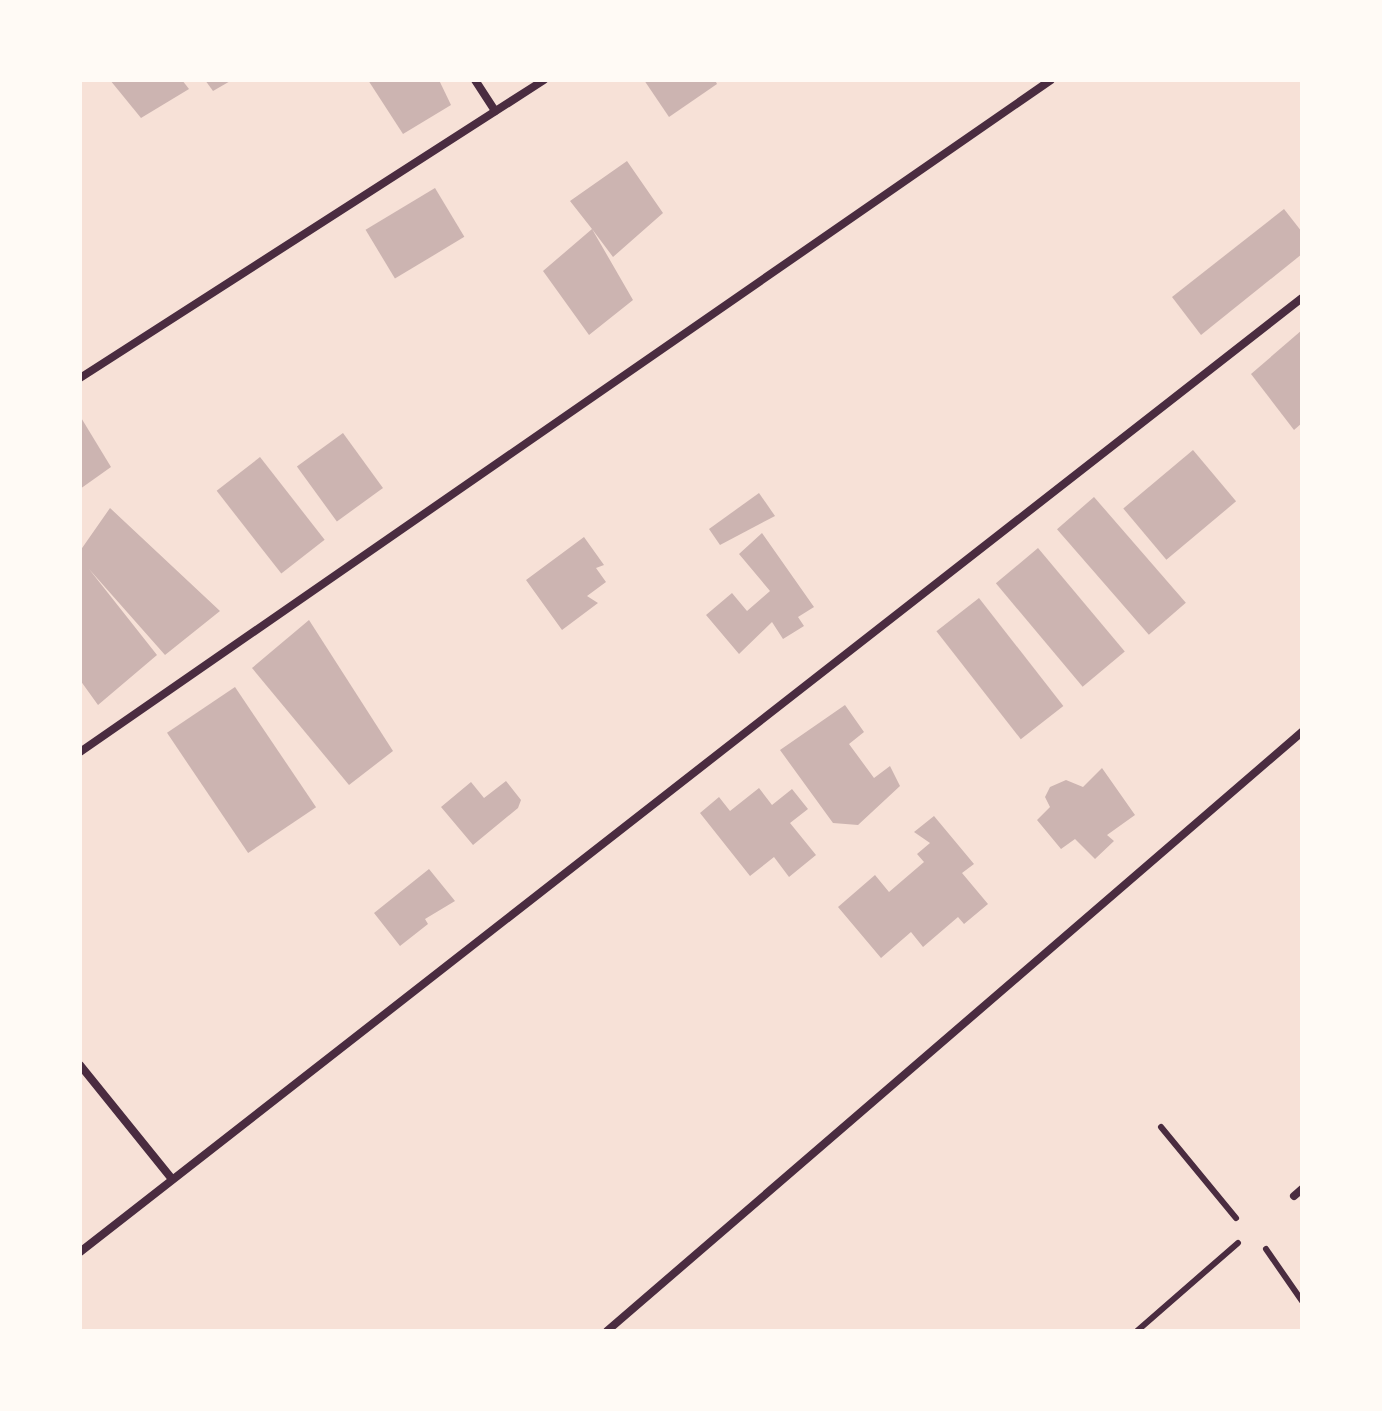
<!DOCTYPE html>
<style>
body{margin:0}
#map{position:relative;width:1382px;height:1411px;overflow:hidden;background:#f7e1d7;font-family:Helvetica,sans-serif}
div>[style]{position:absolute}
.building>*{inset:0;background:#ccb4b1;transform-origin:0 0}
.service>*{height:6px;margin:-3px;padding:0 3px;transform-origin:3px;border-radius:3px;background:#4a2c40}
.minor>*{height:8px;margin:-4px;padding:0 4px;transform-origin:4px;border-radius:4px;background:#4a2c40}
span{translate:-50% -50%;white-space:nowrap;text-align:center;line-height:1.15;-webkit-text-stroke:6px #fffaf5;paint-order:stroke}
.frame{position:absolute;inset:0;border:82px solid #fffaf5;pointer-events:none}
</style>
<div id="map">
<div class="building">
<i style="clip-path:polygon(110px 80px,182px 80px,189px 89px,141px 118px)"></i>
<i style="clip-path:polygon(205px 80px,232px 80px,213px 91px)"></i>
<i style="clip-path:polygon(368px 80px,439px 80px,451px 105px,403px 134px)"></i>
<i style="clip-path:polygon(644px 80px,715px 80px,717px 84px,669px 117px)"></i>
<i style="clip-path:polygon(627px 161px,663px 213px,613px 257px,592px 229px,633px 300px,589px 335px,543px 271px,592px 229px,570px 201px)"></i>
<i style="left:435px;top:188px;width:57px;height:81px;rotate:59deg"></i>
<i style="clip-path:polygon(1284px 209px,1302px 232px,1302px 254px,1201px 335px,1172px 297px)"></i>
<i style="clip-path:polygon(1302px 330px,1302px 423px,1294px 430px,1251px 374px)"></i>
<i style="clip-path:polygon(80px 416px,111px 467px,80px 489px)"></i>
<i style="left:343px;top:433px;width:68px;height:57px;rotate:54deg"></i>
<i style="left:1193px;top:450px;width:67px;height:91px;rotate:50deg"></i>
<i style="left:260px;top:457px;width:105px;height:55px;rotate:52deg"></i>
<i style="clip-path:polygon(759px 493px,775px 516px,720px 545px,709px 529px)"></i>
<i style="left:1094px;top:497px;width:140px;height:49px;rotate:49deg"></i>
<i style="clip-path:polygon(110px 508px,220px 611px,165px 655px,89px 569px,157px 655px,98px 705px,80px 680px,80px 551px)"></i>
<i style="clip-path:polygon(762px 533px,814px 607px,798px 617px,804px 626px,783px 639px,772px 622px,739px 654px,706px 615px,732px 593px,747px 611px,770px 591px,739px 554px)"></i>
<i style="clip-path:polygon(584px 537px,604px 565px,596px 568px,606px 582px,587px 596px,598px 603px,562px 630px,526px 580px)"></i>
<i style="left:1038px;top:548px;width:135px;height:55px;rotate:50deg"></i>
<i style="left:979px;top:598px;width:137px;height:54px;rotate:52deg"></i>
<i style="clip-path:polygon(309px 620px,393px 751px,349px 785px,252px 668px)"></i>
<i style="left:235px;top:687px;width:145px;height:82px;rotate:56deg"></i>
<i style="clip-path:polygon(845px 705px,864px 732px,849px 744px,874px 778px,890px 766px,900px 786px,858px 825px,833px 823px,780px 750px)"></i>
<i style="clip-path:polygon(1102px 768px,1135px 815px,1107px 835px,1114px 841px,1095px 859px,1075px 839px,1061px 849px,1037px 820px,1050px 807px,1045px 797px,1050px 787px,1066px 780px,1083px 787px)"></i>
<i style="clip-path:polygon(506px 781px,521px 800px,518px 808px,473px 845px,441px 807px,471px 782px,484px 798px)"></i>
<i style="clip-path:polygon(759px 788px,772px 805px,792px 789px,808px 809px,790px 823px,816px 855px,789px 877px,774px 857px,750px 876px,700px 813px,719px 797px,730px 811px)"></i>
<i style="clip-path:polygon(934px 816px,974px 864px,962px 873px,988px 904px,964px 924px,958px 917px,923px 947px,911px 932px,881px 958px,838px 907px,875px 875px,889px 892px,924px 862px,917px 854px,930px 843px,914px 832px)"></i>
<i style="clip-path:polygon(429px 869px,455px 901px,425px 919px,428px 924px,400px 946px,374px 913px)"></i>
</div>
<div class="service">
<i style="left:1161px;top:1127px;width:118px;rotate:50.5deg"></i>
<i style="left:1266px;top:1249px;width:63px;rotate:55.3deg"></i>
<i style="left:1137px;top:1331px;width:134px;rotate:-41.1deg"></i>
</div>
<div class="minor">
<i style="left:475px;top:80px;width:37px;rotate:57deg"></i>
<i style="left:80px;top:378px;width:551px;rotate:-32.71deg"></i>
<i style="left:80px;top:752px;width:1181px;rotate:-34.69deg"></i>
<i style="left:80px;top:1065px;width:146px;rotate:51.1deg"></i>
<i style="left:1294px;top:1196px;width:11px;rotate:-41deg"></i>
<i style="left:80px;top:1252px;width:1550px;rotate:-37.98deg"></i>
<i style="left:607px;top:1331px;width:918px;rotate:-40.76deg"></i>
</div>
<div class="frame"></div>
</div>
